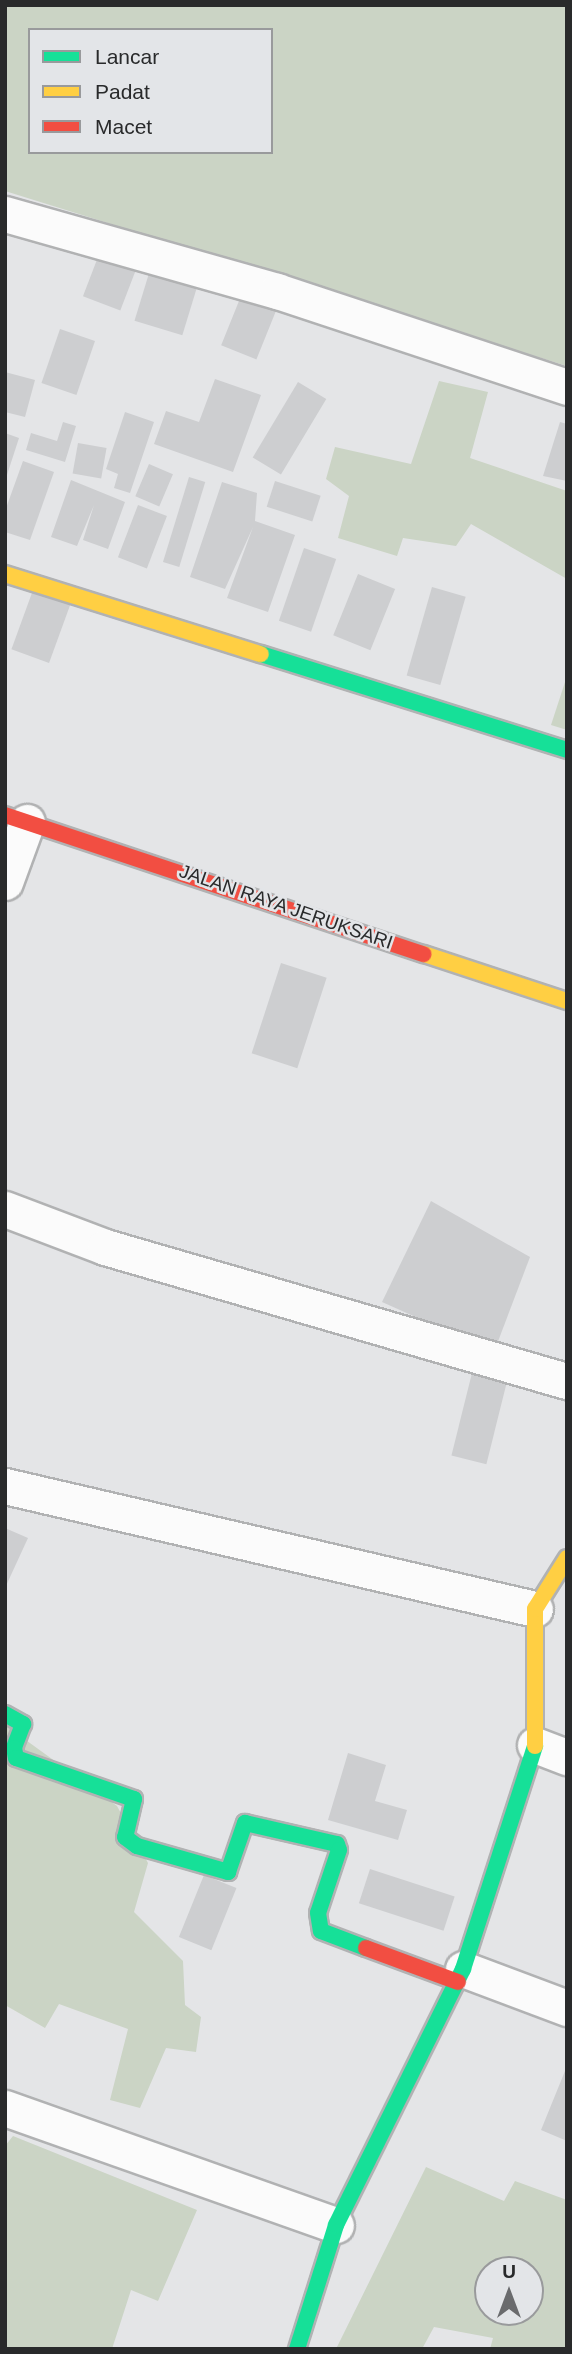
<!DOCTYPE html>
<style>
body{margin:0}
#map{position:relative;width:572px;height:2354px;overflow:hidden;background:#e4e5e7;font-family:Helvetica,sans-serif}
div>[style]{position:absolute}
.green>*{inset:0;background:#cbd4c5}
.building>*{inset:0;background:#cdced0;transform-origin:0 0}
.roads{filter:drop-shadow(2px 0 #b1b2b3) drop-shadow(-2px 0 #b1b2b3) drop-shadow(0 2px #b1b2b3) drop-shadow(0 -2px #b1b2b3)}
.street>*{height:35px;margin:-17.5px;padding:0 17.5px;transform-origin:17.5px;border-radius:17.5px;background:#fbfbfb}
.fast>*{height:16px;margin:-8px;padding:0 8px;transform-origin:8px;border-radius:8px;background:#16e098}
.slow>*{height:16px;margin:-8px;padding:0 8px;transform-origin:8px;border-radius:8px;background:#ffcf43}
.jam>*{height:16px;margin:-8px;padding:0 8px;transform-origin:8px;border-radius:8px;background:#f24e42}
span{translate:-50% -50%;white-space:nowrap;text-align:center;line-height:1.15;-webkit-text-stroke:5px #e3e5e8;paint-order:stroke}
.street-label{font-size:19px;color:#292a2b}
.frame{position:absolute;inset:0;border:7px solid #292a2b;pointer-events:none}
.legend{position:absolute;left:28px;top:28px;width:245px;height:126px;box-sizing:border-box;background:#e3e5e8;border:2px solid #999a9c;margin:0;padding:9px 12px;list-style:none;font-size:21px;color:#292a2b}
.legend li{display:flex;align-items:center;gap:14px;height:35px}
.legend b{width:35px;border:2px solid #999a9c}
.north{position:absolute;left:474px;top:2256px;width:70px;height:70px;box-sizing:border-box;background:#e3e5e8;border:2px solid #999a9c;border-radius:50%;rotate:0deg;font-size:19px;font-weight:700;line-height:28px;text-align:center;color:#292a2b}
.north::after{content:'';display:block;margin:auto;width:24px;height:32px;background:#6a6b6d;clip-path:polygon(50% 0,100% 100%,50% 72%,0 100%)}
</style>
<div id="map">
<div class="green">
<i style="clip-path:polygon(evenodd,5px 5px,567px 5px,567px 366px,5px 191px,5px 5px,30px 30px,271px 30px,271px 152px,30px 152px,30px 30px)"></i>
<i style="clip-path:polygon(439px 381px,488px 392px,470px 458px,567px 491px,567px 579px,471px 524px,456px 546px,403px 538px,397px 556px,338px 538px,349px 496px,326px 479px,335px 447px,411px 464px)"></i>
<i style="clip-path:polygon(567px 676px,567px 730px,551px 725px)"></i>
<i style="clip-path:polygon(5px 1725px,117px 1806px,148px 1863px,134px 1912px,183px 1961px,185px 2005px,201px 2017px,196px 2052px,166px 2048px,140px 2108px,110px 2100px,128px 2029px,59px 2004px,45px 2028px,5px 2005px)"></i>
<i style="clip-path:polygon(13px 2136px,197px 2210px,158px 2301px,131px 2290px,112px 2349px,5px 2349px,5px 2146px)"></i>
<i style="clip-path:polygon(evenodd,426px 2167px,504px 2201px,515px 2181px,567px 2200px,567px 2349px,490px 2349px,493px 2338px,434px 2327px,422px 2349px,336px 2349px,426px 2167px,530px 2270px,530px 2312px,488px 2312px,488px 2270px,530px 2270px)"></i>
</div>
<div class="building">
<i style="left:98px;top:257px;width:40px;height:42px;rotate:21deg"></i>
<i style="left:150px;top:270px;width:50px;height:53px;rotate:17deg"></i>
<i style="left:241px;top:296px;width:38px;height:53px;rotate:22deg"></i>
<i style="left:60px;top:329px;width:37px;height:57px;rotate:19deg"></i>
<i style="clip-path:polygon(5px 372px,35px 380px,25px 417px,5px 412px)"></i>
<i style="clip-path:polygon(215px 379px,261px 395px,233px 472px,154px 444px,166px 411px,199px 422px)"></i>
<i style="left:298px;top:382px;width:33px;height:88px;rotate:31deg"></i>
<i style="clip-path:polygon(125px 412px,154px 422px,130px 493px,114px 488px,118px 474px,106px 469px)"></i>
<i style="clip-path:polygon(63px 422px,76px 426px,65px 462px,26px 450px,31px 433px,57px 441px)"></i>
<i style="clip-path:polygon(560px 422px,567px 424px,567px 481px,543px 476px)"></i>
<i style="clip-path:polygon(5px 433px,19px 438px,6px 478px,5px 478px)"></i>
<i style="left:78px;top:443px;width:29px;height:31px;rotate:10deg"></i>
<i style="clip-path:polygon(23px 461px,54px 472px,30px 540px,5px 532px,5px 511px)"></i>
<i style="left:149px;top:464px;width:26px;height:35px;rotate:23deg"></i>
<i style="left:189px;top:477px;width:17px;height:89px;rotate:17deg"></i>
<i style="clip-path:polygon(71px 480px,125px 502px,108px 549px,83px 540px,94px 505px,77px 546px,51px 537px)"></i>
<i style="left:275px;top:481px;width:48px;height:27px;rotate:18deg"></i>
<i style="clip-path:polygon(222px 482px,257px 493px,255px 521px,295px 535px,268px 612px,227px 598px,253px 527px,225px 589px,190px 577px)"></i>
<i style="left:138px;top:505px;width:31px;height:56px;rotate:21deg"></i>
<i style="left:304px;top:548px;width:34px;height:77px;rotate:19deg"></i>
<i style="left:358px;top:574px;width:40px;height:66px;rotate:22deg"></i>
<i style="left:432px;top:587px;width:35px;height:92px;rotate:16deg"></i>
<i style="left:33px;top:590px;width:40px;height:63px;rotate:20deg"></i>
<i style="left:281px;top:963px;width:48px;height:95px;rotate:18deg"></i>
<i style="clip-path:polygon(431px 1201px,530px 1257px,494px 1352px,382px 1302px)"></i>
<i style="left:472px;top:1373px;width:36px;height:85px;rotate:14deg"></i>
<i style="clip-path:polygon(5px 1528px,28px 1538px,5px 1588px)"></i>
<i style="clip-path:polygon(348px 1753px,386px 1765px,375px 1801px,407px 1810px,398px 1840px,328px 1820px)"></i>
<i style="left:370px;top:1869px;width:89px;height:36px;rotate:18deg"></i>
<i style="left:204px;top:1875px;width:35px;height:67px;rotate:22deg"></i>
<i style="clip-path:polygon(567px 2066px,567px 2141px,541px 2130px)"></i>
</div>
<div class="roads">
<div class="street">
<i style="left:5px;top:214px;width:283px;rotate:15.8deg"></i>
<i style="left:277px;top:291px;width:305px;rotate:18.3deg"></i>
<i style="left:5px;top:882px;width:64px;rotate:-69.9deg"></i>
<i style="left:5px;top:1209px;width:107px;rotate:20.8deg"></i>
<i style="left:105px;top:1247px;width:481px;rotate:16.2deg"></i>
<i style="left:5px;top:1486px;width:544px;rotate:13.07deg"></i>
<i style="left:535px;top:1745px;width:34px;rotate:21deg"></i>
<i style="left:463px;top:1969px;width:111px;rotate:20.6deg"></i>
<i style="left:5px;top:2108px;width:351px;rotate:19.5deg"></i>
</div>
<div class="fast">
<i style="left:261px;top:654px;width:321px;rotate:17.4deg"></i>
<i style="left:5px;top:1714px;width:21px;rotate:29deg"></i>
<i style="left:23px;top:1724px;width:26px;rotate:111deg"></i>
<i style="left:14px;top:1748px;width:10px;rotate:79deg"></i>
<i style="left:16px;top:1758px;width:125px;rotate:19.2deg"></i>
<i style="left:134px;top:1799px;width:39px;rotate:103deg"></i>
<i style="left:125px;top:1837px;width:15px;rotate:37deg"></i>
<i style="left:137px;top:1846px;width:95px;rotate:15.9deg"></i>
<i style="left:228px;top:1872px;width:52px;rotate:-70.9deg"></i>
<i style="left:245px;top:1823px;width:94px;rotate:12.9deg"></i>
<i style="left:337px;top:1844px;width:6px;rotate:72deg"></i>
<i style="left:339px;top:1850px;width:66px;rotate:108.4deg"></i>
<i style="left:318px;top:1913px;width:18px;rotate:81deg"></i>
<i style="left:321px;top:1931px;width:48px;rotate:20.7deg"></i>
<i style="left:297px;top:2349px;width:130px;rotate:-72.5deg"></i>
<i style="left:336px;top:2225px;width:286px;rotate:-63.6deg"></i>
<i style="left:463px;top:1969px;width:234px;rotate:-72.1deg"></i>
</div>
<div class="slow">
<i style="left:5px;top:574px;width:268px;rotate:17.4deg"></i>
<i style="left:424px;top:954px;width:151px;rotate:18.2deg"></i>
<i style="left:535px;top:1746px;width:137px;rotate:-90deg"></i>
<i style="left:535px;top:1609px;width:60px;rotate:-57.9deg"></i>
</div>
<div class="jam">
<i style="left:5px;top:815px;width:441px;rotate:18.4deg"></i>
<i style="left:366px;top:1948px;width:98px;rotate:20.3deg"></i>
</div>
</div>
<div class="street-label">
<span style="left:286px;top:907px;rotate:19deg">JALAN RAYA JERUKSARI</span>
</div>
<div class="frame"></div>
<ul class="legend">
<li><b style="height:9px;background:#16e098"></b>Lancar</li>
<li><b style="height:9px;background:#ffcf43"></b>Padat</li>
<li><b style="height:9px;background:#f24e42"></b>Macet</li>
</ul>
<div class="north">U</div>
</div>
